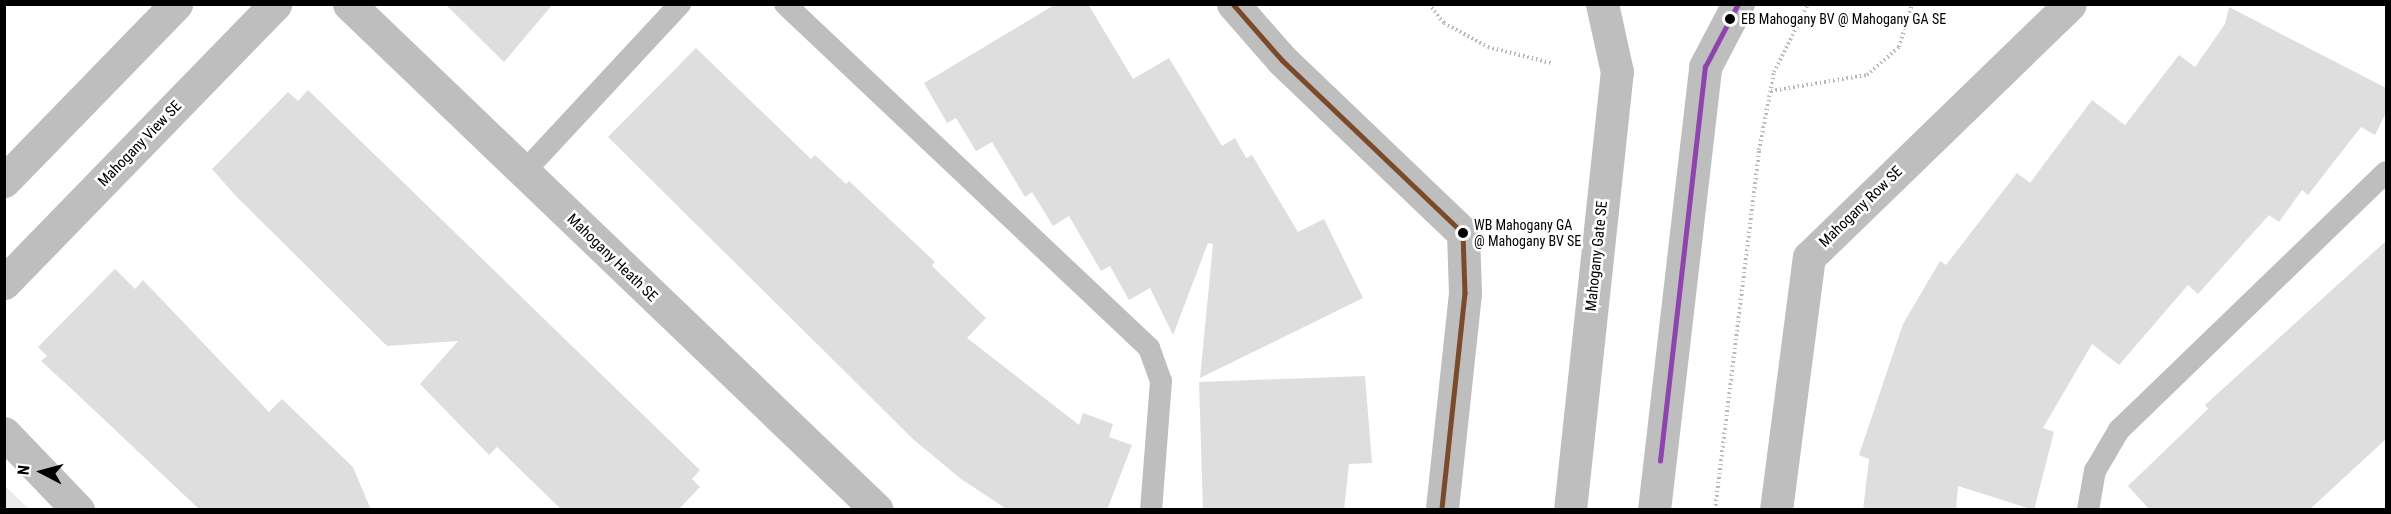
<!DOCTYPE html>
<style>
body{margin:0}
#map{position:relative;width:2391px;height:514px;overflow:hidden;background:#fff;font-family:"Roboto Condensed",sans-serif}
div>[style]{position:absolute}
.green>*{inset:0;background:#ebebeb}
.building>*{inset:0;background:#dedede}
.path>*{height:4px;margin-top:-2px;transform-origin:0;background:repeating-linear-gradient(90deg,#b9b9b9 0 1.5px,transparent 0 4.5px)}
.service>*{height:22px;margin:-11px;padding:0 11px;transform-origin:11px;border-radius:11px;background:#bebebe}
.minor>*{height:33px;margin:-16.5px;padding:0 16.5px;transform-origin:16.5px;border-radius:16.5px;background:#bebebe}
.tertiary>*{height:33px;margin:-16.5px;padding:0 16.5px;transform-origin:16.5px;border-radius:16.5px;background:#bebebe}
.bus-1>*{height:4.5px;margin:-2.25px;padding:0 2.25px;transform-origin:2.25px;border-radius:2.25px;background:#8e44ad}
.bus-2>*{height:4.5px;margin:-2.25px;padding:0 2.25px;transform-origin:2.25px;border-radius:2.25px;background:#7a4b2a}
.dots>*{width:16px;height:16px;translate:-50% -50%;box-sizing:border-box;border:3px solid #fff;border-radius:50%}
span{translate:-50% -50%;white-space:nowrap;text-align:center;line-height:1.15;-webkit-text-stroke:5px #fff;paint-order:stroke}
.bus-label{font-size:14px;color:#000}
.left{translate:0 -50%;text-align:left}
.street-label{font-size:15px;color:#000}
.frame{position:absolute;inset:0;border:6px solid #000;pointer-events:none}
.north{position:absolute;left:12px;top:442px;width:60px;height:60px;-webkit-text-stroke:4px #fff;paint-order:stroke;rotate:276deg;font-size:16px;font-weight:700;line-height:24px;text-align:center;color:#000}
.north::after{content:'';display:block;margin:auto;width:21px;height:27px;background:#000;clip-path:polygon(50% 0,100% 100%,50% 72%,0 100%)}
</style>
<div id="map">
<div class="green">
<i style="clip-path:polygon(5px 486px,29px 509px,5px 509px)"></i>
</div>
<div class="building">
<i style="clip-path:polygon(445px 4px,553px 4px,504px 62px)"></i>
<i style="clip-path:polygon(1056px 4px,1088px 4px,1133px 79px,1169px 58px,1222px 146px,1235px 138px,1246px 158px,1252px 155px,1298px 232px,1324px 219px,1363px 298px,1200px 378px,1213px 244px,1208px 243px,1173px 335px,1150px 288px,1129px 300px,1110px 266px,1101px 271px,1069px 216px,1053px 226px,1032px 192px,1025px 197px,992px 142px,976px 151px,956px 118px,947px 123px,924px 83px)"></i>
<i style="clip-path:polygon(2229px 7px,2386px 88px,2386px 113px,2375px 135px,2361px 127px,2308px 195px,2302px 190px,2279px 222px,2269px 215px,2198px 294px,2188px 285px,2119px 365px,2092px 344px,2043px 428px,2054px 432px,2034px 510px,1958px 486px,1956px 510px,1863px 510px,1869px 459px,1859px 455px,1903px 324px,1940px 261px,1946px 265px,2017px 173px,2030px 183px,2092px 100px,2125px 125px,2179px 55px,2195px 67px,2225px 24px)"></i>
<i style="clip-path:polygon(696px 48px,811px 159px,815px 155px,846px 184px,849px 181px,935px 262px,932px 266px,986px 318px,967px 338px,1079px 425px,1083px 413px,1113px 424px,1109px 437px,1132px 445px,1107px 510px,1008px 510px,961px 479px,914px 440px,608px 137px)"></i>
<i style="clip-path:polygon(308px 90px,700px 470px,692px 479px,700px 487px,678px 510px,562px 510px,497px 447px,489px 455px,420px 384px,458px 341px,387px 346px,235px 195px,212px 169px,288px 92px,298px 101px)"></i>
<i style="clip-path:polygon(2386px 241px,2386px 439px,2309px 510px,2150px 510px,2128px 486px,2208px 409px,2205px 405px)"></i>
<i style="clip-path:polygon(115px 269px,135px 289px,143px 280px,269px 412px,282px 399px,353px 467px,371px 510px,200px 510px,76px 393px,41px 361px,47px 356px,38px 347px)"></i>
<i style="clip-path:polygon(1365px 376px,1372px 463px,1349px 464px,1344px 510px,1203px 510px,1199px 382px)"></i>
</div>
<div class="path">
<i style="left:1429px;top:4px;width:24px;rotate:52deg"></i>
<i style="left:1444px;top:23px;width:50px;rotate:28.6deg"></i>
<i style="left:1488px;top:47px;width:65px;rotate:14.3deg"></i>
<i style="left:1771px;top:91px;width:97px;rotate:-9.5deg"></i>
<i style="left:1867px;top:75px;width:43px;rotate:-41.2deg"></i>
<i style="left:1899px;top:47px;width:45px;rotate:-73.2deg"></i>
<i style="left:1715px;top:510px;width:363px;rotate:-83deg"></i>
<i style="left:1759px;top:150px;width:79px;rotate:-79.1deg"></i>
<i style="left:1774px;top:72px;width:76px;rotate:-63.4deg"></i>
</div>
<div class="service">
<i style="left:785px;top:4px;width:501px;rotate:43.38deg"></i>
<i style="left:1149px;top:348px;width:35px;rotate:70deg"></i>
<i style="left:1161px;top:381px;width:129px;rotate:94.4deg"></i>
<i style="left:523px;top:173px;width:231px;rotate:-47.1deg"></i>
<i style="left:2088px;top:510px;width:40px;rotate:-80deg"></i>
<i style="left:2095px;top:471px;width:48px;rotate:-59.7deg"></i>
<i style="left:2119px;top:430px;width:371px;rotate:-44deg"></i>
</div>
<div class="minor">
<i style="left:349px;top:4px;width:731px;rotate:43.78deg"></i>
<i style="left:1233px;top:4px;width:74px;rotate:48.8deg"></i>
<i style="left:1282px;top:60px;width:250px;rotate:43.7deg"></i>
<i style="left:1463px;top:233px;width:60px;rotate:88.1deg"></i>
<i style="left:1465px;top:293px;width:218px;rotate:96.1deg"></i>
<i style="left:4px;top:181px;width:247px;rotate:-45.8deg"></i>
<i style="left:4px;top:283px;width:389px;rotate:-45.8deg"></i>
<i style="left:4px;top:433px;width:107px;rotate:46.1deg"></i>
<i style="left:1776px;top:510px;width:255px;rotate:-82.6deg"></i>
<i style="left:1809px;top:257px;width:363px;rotate:-44.1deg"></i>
</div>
<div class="tertiary">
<i style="left:1570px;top:510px;width:441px;rotate:-83.9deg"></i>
<i style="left:1617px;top:72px;width:70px;rotate:-102.4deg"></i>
<i style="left:1654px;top:510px;width:446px;rotate:-83.4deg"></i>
<i style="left:1705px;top:67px;width:71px;rotate:-62.4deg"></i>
</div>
<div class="bus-1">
<i style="left:1660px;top:461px;width:397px;rotate:-83.5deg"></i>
<i style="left:1705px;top:67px;width:71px;rotate:-62.4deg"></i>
</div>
<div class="bus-2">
<i style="left:1233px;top:4px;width:74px;rotate:48.8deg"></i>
<i style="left:1282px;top:60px;width:250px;rotate:43.7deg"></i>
<i style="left:1463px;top:233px;width:60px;rotate:88.1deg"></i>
<i style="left:1465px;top:293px;width:218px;rotate:96.1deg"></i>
</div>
<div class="dots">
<i style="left:1730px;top:19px;background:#000"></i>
<i style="left:1463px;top:233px;background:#000"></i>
</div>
<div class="bus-label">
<span class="left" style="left:1741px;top:19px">EB Mahogany BV @ Mahogany GA SE</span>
<span class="left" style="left:1474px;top:233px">WB Mahogany GA<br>@ Mahogany BV SE</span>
</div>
<div class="street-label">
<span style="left:140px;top:144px;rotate:-46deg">Mahogany View SE</span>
<span style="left:1861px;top:207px;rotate:-44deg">Mahogany Row SE</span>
<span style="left:1597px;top:256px;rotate:-84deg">Mahogany Gate SE</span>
<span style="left:612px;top:258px;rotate:44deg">Mahogany Heath SE</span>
</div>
<div class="frame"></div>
<div class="north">N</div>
</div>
